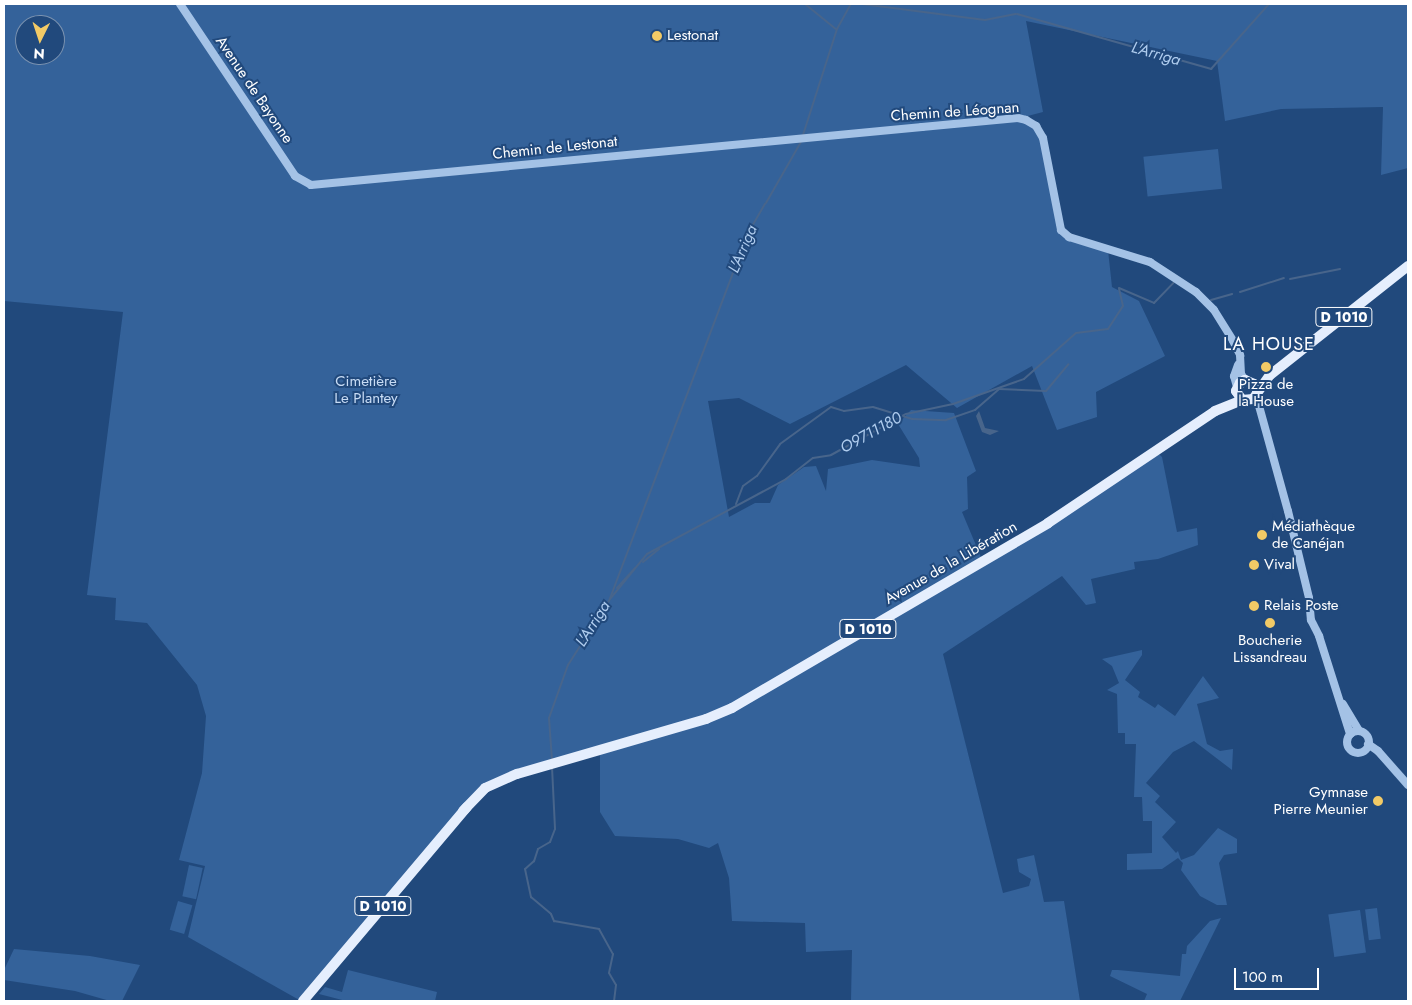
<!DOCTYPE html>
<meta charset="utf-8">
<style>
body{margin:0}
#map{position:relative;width:1412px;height:1005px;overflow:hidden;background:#21497c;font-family:Jost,sans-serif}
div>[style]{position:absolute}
.green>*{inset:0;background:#34629a;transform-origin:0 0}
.water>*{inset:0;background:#48658b}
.stream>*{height:2px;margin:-1px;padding:0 1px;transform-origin:1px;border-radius:1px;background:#48658b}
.tertiary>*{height:8px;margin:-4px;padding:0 4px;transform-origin:4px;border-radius:4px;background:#a4c2e6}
.tertiary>.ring{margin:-4px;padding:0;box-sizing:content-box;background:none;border:8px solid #a4c2e6;border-radius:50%}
.primary>*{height:10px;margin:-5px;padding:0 5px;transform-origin:5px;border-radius:5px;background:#e5eefd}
.dots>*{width:14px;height:14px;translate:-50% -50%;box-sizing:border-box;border:2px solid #21497c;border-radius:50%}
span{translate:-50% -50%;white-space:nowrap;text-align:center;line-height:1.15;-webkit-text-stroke:4px #21497c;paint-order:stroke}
.shield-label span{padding:1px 4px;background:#21497c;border:1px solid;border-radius:4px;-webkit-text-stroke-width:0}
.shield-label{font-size:14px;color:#fff;font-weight:700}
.poi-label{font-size:15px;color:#fff}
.left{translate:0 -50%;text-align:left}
.right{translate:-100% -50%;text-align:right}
.street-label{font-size:15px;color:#fff}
.park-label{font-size:15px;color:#c8dcf5}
.water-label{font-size:16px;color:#afccee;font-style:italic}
.quarter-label{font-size:18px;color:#fff;letter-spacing:1px}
.frame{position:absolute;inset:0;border:5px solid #fff;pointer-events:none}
.north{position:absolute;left:15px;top:15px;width:50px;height:50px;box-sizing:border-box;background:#21497c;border:1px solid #7a92b0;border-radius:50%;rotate:184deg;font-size:14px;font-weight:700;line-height:20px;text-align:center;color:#fff}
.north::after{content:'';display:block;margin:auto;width:18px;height:22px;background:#f2ca66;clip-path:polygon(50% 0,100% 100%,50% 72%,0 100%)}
.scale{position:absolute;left:1234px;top:968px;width:85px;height:22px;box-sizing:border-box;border:2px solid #fff;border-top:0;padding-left:6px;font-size:15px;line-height:18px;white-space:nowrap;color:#fff;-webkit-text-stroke:4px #21497c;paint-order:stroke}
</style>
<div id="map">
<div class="green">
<i style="clip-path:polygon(evenodd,4px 4px,1408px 4px,1408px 168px,1381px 175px,1383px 107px,1281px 109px,1225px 121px,1217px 61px,1026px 21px,1043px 112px,1020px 118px,1040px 132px,1061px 230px,1108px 250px,1112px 287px,1139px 301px,1165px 356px,1096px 392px,1097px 417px,1057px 430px,1032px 366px,957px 408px,906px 365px,790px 424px,739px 398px,708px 401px,729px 517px,755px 503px,770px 503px,778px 485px,804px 467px,816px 466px,826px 491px,828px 469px,872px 460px,920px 467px,919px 458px,898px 424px,911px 410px,954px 413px,976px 471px,967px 477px,968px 509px,962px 512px,983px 562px,1156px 451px,1162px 457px,1177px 532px,1197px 528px,1198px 545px,1158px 559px,1134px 562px,1135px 569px,1091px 579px,1096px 603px,1086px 605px,1062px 576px,943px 654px,1003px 893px,1029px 886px,1031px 879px,1019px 872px,1017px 859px,1034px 855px,1044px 902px,1064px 901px,1080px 1001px,851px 1001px,852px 950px,806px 952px,805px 923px,732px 921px,729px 878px,718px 843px,709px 848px,678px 839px,615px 836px,600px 812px,600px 750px,497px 779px,301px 1001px,188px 937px,205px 866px,179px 860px,202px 773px,206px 716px,197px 685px,147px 623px,115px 620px,116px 598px,87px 595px,123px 312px,4px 301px,4px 4px,25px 25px,55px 25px,55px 55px,25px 55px,25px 25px)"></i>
<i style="left:1218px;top:149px;width:40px;height:75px;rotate:84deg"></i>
<i style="clip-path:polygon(1142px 650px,1142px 655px,1125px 680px,1140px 692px,1138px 697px,1155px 708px,1158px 704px,1175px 716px,1203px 676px,1219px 698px,1197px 704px,1207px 744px,1220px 751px,1233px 749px,1232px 770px,1194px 741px,1173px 752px,1146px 783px,1160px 796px,1155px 802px,1176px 822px,1162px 837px,1176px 853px,1178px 851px,1181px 860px,1194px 855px,1218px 828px,1237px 839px,1237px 853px,1224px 855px,1219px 863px,1227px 905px,1217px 905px,1200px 896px,1181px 870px,1183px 863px,1178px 858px,1162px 869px,1127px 870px,1127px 854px,1152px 853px,1152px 821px,1143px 821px,1142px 797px,1134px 797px,1136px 744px,1125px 744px,1125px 733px,1118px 733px,1117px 694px,1107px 690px,1119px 683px,1112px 666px,1102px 659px)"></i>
<i style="left:189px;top:865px;width:14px;height:32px;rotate:12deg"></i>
<i style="left:178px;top:901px;width:15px;height:30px;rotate:16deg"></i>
<i style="left:1377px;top:908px;width:31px;height:12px;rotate:83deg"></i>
<i style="left:1360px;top:910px;width:43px;height:32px;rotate:82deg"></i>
<i style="clip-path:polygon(1221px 918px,1180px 1001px,1144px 1001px,1147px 994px,1110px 976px,1112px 970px,1118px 970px,1180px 976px,1182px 954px,1186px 954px,1187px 946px,1210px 921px)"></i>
<i style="clip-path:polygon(14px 949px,90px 956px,140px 965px,122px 1001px,110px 1001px,75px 991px,4px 980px,4px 970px)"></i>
<i style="clip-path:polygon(348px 970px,437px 992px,435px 1001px,346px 1001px,319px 994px,325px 987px,342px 992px)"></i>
</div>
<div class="water">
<i style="clip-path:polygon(979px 411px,985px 428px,999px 431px,990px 435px,982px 432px,976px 416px)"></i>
</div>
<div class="stream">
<i style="left:805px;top:4px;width:40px;rotate:39deg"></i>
<i style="left:862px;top:4px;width:124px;rotate:7.4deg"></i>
<i style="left:985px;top:20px;width:31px;rotate:-11deg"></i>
<i style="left:1017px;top:14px;width:202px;rotate:15.8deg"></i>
<i style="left:1211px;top:69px;width:87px;rotate:-48.3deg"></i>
<i style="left:803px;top:135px;width:111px;rotate:-72.2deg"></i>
<i style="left:837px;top:29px;width:29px;rotate:-61deg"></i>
<i style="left:766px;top:203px;width:70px;rotate:-60.2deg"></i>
<i style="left:1290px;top:279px;width:51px;rotate:-11.3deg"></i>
<i style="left:1240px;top:292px;width:46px;rotate:-17.7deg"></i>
<i style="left:1211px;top:300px;width:22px;rotate:-16deg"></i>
<i style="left:736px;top:504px;width:19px;rotate:-69deg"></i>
<i style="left:743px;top:486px;width:17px;rotate:-36deg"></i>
<i style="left:757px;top:476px;width:39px;rotate:-54deg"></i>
<i style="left:780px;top:444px;width:63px;rotate:-36deg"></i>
<i style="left:831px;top:407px;width:14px;rotate:17deg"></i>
<i style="left:844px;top:411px;width:29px;rotate:-8deg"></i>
<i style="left:873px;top:407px;width:41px;rotate:17.1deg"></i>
<i style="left:912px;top:419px;width:34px;rotate:2deg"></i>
<i style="left:946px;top:420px;width:31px;rotate:-19deg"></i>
<i style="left:975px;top:410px;width:32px;rotate:-41deg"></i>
<i style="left:999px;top:389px;width:47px;rotate:2.4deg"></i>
<i style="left:1046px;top:391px;width:35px;rotate:-50deg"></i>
<i style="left:643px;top:562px;width:21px;rotate:-39deg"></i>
<i style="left:617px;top:588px;width:27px;rotate:-48deg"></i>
<i style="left:610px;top:599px;width:58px;rotate:-50.6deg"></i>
<i style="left:647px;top:554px;width:158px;rotate:-28.3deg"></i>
<i style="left:786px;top:479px;width:34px;rotate:-38deg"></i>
<i style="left:813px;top:458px;width:18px;rotate:-9deg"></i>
<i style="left:831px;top:455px;width:85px;rotate:-28.7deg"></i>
<i style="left:906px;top:414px;width:48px;rotate:-12deg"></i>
<i style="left:953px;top:404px;width:75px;rotate:-19.4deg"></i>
<i style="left:1024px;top:379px;width:69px;rotate:-41.5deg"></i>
<i style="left:1076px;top:333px;width:32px;rotate:-7deg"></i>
<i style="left:1108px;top:329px;width:27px;rotate:-57deg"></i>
<i style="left:1123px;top:306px;width:18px;rotate:-103deg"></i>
<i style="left:1119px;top:288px;width:38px;rotate:23deg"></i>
<i style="left:1154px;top:303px;width:28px;rotate:-46deg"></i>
<i style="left:552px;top:760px;width:42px;rotate:-94.1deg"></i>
<i style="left:549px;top:718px;width:56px;rotate:-70.3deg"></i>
<i style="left:568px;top:665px;width:76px;rotate:-57.4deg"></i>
<i style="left:609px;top:601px;width:391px;rotate:-69.3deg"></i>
<i style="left:747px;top:235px;width:36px;rotate:-60deg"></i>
<i style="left:552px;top:767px;width:62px;rotate:87.2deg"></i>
<i style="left:555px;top:829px;width:14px;rotate:111deg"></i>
<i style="left:550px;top:842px;width:14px;rotate:150deg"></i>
<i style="left:538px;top:849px;width:13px;rotate:108deg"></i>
<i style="left:534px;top:861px;width:12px;rotate:138deg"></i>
<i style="left:525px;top:869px;width:29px;rotate:78deg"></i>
<i style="left:531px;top:897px;width:26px;rotate:40deg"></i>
<i style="left:551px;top:914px;width:8px;rotate:67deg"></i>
<i style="left:554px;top:921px;width:46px;rotate:10.1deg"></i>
<i style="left:599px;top:929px;width:29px;rotate:61deg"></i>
<i style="left:613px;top:954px;width:19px;rotate:102deg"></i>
<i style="left:609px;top:973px;width:14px;rotate:60deg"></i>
<i style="left:616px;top:985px;width:16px;rotate:97deg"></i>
</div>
<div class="tertiary">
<i style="left:180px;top:4px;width:207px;rotate:56.2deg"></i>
<i style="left:295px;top:176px;width:18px;rotate:29deg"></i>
<i style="left:311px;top:185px;width:614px;rotate:-5.42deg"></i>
<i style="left:922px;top:127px;width:96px;rotate:-5.4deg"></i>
<i style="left:1018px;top:118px;width:8px;rotate:14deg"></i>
<i style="left:1026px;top:120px;width:12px;rotate:31deg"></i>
<i style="left:1036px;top:126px;width:14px;rotate:60deg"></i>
<i style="left:1043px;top:138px;width:94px;rotate:78.9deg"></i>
<i style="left:1061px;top:230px;width:11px;rotate:41deg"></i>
<i style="left:1069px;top:237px;width:85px;rotate:17.2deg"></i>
<i style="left:1150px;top:262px;width:55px;rotate:33.1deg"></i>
<i style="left:1196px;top:292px;width:25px;rotate:45deg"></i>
<i style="left:1214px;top:310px;width:36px;rotate:58deg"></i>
<i style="left:1233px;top:341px;width:16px;rotate:63deg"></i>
<i style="left:1240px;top:355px;width:19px;rotate:87deg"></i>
<i style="left:1241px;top:374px;width:7px;rotate:56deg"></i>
<i style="left:1237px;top:387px;width:11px;rotate:-105deg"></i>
<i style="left:1234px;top:376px;width:12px;rotate:-70deg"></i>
<i style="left:1256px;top:395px;width:120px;rotate:74.6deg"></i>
<i style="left:1288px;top:511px;width:89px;rotate:76.4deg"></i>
<i style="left:1309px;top:598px;width:22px;rotate:85deg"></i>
<i style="left:1311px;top:620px;width:18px;rotate:63deg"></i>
<i style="left:1319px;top:636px;width:103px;rotate:72.4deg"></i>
<i style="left:1343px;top:704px;width:31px;rotate:59deg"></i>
<i class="ring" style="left:1347px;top:731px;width:14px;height:14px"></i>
<i style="left:1368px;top:744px;width:12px;rotate:35deg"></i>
<i style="left:1378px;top:751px;width:45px;rotate:48.6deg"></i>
</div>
<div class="primary">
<i style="left:1257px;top:390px;width:7px;rotate:-117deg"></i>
<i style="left:1254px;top:384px;width:10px;rotate:-156deg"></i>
<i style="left:1245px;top:380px;width:6px;rotate:149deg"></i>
<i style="left:1240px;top:383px;width:9px;rotate:117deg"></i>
<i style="left:1236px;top:391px;width:11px;rotate:56deg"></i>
<i style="left:1242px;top:400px;width:11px;rotate:-5deg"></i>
<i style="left:1253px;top:399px;width:29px;rotate:-55deg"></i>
<i style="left:1270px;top:375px;width:176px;rotate:-38.3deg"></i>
<i style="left:463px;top:811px;width:32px;rotate:-46deg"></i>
<i style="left:485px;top:788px;width:35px;rotate:-24deg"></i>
<i style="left:517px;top:774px;width:197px;rotate:-16.2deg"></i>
<i style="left:706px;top:719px;width:28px;rotate:-23deg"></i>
<i style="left:732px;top:708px;width:366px;rotate:-30.3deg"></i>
<i style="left:1048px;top:523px;width:201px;rotate:-33.8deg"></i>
<i style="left:1215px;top:411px;width:29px;rotate:-22deg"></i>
<i style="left:303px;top:1001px;width:254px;rotate:-49.8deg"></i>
</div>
<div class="dots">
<i style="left:657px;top:36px;background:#f2ca66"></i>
<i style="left:1266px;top:367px;background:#f2ca66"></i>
<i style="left:1262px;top:535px;background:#f2ca66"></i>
<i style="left:1254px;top:565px;background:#f2ca66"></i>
<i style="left:1254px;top:606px;background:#f2ca66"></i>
<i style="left:1270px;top:623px;background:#f2ca66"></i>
<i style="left:1378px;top:801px;background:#f2ca66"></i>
</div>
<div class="shield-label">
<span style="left:1344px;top:317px">D 1010</span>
<span style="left:868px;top:629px">D 1010</span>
<span style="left:383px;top:906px">D 1010</span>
</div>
<div class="poi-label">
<span class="left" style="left:667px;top:36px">Lestonat</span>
<span style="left:1266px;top:393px">Pizza de<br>la House</span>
<span class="left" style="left:1272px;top:535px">Médiathèque<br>de Canéjan</span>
<span class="left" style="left:1264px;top:565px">Vival</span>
<span class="left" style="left:1264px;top:606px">Relais Poste</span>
<span style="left:1270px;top:649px">Boucherie<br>Lissandreau</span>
<span class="right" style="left:1368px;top:801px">Gymnase<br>Pierre Meunier</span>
</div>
<div class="street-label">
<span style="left:254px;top:90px;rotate:56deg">Avenue de Bayonne</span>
<span style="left:955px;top:112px;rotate:-4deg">Chemin de Léognan</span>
<span style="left:555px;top:148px;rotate:-6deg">Chemin de Lestonat</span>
<span style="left:951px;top:563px;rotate:-30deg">Avenue de la Libération</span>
</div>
<div class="park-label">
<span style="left:366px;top:390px">Cimetière<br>Le Plantey</span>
</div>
<div class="water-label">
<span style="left:1156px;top:54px;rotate:16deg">L'Arriga</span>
<span style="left:743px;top:249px;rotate:-67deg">L'Arriga</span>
<span style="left:871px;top:433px;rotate:-29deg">O9711180</span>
<span style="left:593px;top:624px;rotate:-58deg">L'Arriga</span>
</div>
<div class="quarter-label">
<span style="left:1269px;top:344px">LA HOUSE</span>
</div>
<div class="frame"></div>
<div class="north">N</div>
<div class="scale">100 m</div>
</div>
